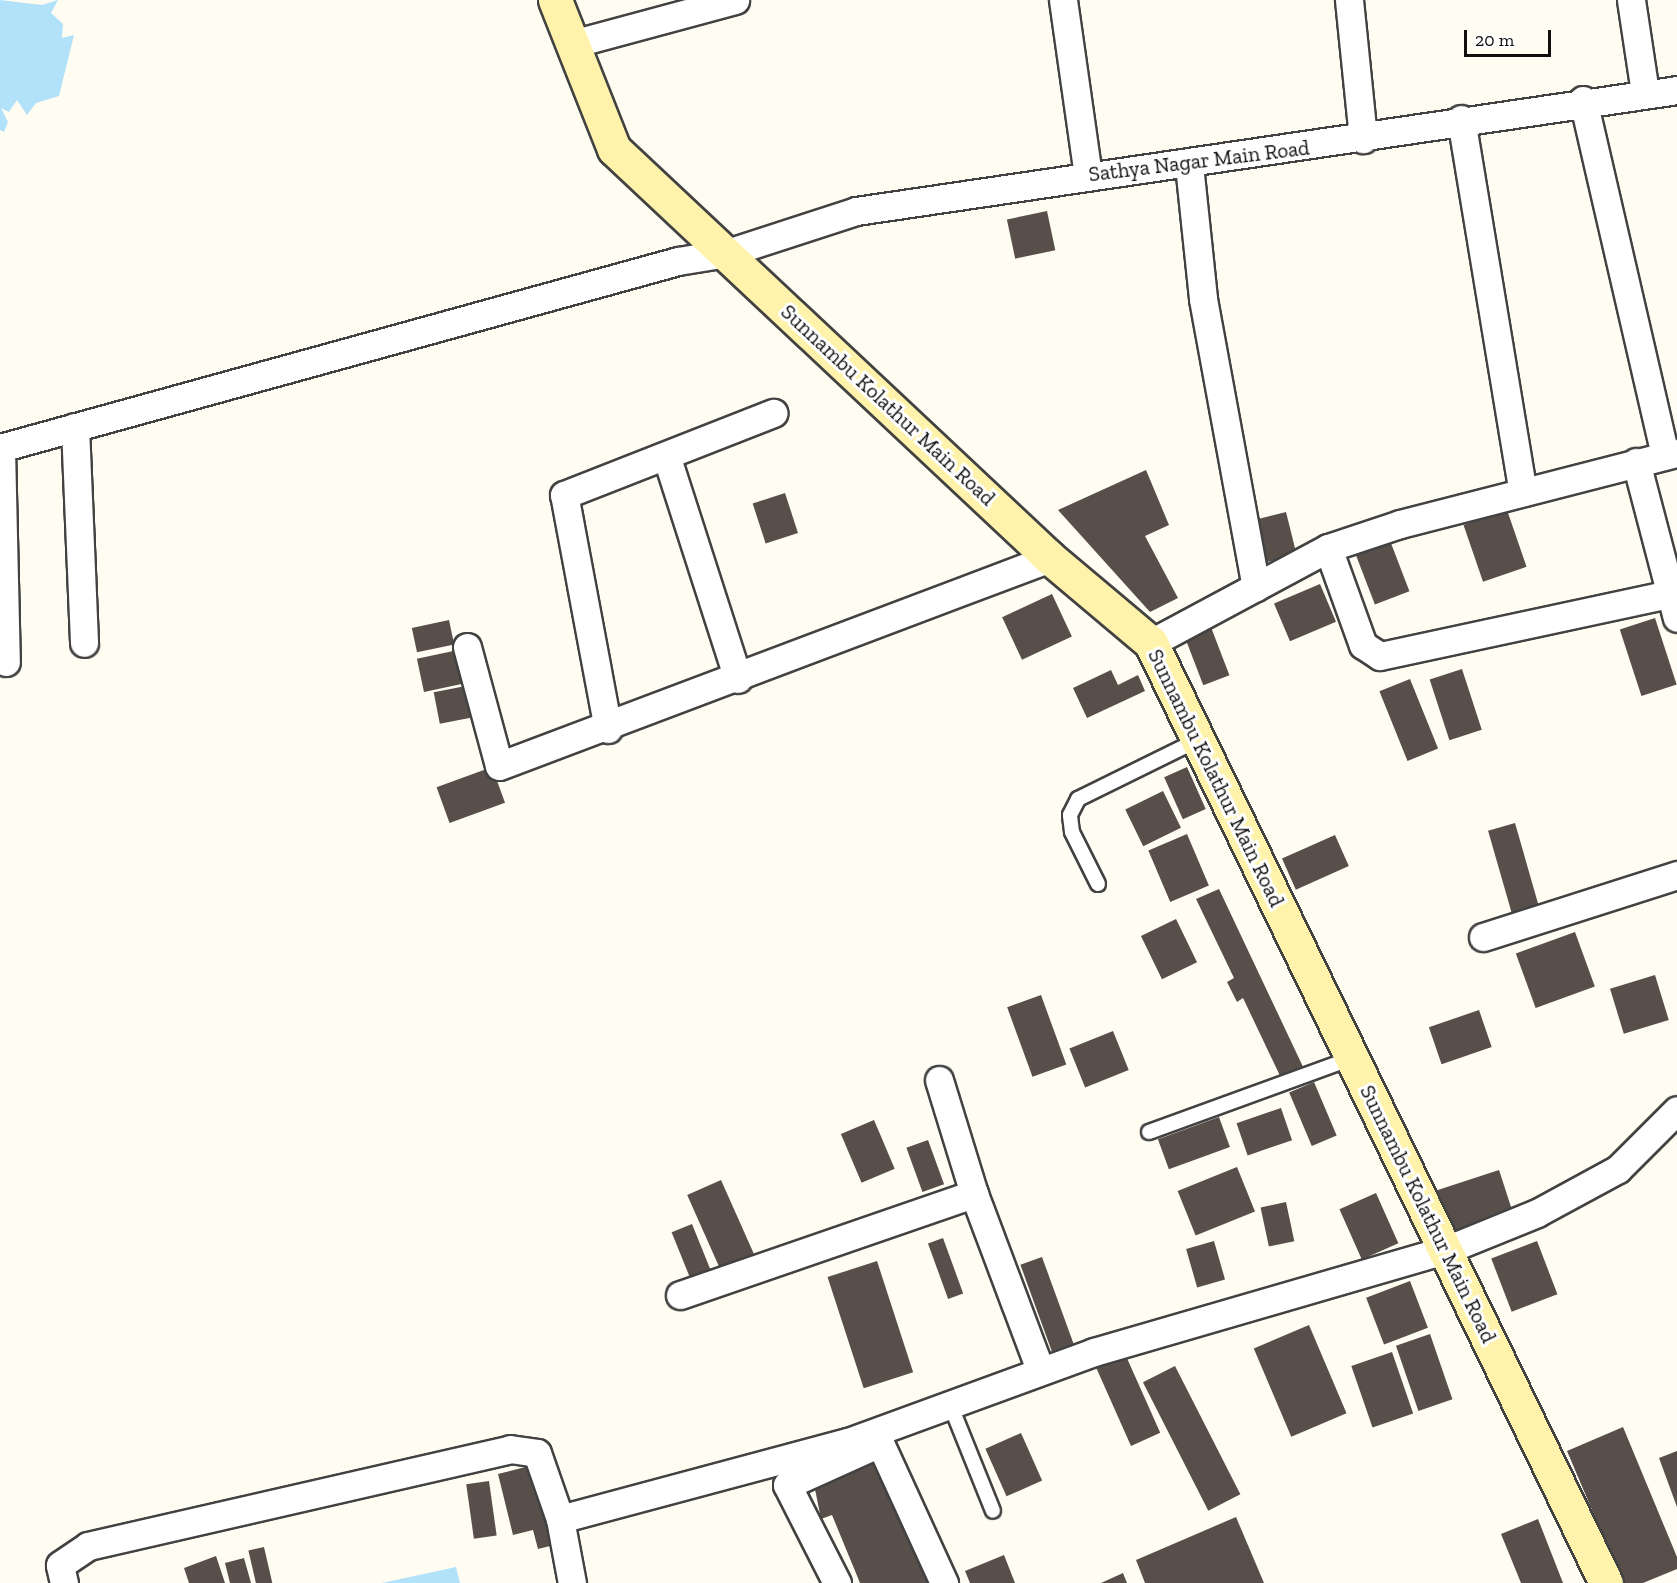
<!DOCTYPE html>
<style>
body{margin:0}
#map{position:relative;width:1677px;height:1583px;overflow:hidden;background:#fffcf1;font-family:"Zilla Slab",serif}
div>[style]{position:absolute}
.water>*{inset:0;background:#b2e2fa}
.building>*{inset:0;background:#584f4b;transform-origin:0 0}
.roads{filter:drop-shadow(2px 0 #424242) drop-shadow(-2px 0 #424242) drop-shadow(0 2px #424242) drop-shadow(0 -2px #424242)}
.lane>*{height:14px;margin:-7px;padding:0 7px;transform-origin:7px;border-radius:7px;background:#fff}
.street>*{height:27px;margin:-13.5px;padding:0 13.5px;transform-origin:13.5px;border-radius:13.5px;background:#fff}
.secondary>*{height:33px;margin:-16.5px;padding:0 16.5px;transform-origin:16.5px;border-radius:16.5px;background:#fff3ac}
span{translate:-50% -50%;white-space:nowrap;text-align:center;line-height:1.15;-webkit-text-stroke:6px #fff;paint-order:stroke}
.street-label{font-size:21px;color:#0f0f0f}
.scale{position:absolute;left:1464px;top:30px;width:87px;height:27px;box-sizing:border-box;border:3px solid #0f0f0f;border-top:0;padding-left:8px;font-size:18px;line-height:21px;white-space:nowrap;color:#0f0f0f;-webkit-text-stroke:4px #fff;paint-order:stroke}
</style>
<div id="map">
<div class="water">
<i style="clip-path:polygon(0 0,42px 5px,58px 0,51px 13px,63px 24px,62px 38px,74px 35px,59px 96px,36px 103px,27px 115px,17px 100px,9px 112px,1px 108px,8px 122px,4px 132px,0 130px)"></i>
<i style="clip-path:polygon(456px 1567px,460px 1583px,382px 1583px)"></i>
</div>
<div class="building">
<i style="left:1047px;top:211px;width:40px;height:41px;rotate:78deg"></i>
<i style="clip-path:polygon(1146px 470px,1169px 525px,1145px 536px,1178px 598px,1150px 612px,1058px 510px)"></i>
<i style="left:785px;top:493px;width:42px;height:34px;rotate:72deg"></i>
<i style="left:1507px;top:510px;width:60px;height:46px;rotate:71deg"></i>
<i style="left:1286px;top:512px;width:44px;height:40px;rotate:76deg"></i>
<i style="left:1389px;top:538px;width:57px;height:37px;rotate:69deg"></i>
<i style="left:1320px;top:584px;width:41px;height:50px;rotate:67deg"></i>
<i style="left:1052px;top:594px;width:47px;height:55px;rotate:65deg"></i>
<i style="left:1655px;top:618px;width:70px;height:37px;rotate:72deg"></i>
<i style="left:449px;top:620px;width:25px;height:38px;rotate:78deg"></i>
<i style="left:1209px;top:622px;width:57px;height:28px;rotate:69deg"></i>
<i style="left:458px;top:650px;width:34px;height:42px;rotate:78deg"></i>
<i style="left:1462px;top:669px;width:64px;height:34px;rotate:72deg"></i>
<i style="clip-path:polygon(1111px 670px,1118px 685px,1138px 675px,1145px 691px,1087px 718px,1073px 688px)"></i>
<i style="left:1410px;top:679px;width:75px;height:33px;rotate:68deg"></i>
<i style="left:471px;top:685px;width:32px;height:38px;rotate:79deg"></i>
<i style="left:492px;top:767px;width:38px;height:59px;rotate:70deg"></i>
<i style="left:1187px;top:767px;width:46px;height:25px;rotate:66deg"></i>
<i style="left:1163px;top:791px;width:41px;height:42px;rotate:64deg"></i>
<i style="left:1515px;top:823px;width:87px;height:28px;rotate:74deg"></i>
<i style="left:1187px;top:834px;width:56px;height:42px;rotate:67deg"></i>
<i style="left:1335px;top:835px;width:34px;height:58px;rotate:66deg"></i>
<i style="clip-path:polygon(1219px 889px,1305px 1071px,1283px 1082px,1243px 998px,1237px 1002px,1227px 982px,1234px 978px,1196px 899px)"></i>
<i style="left:1176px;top:919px;width:48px;height:39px;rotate:64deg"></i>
<i style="left:1575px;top:932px;width:58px;height:63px;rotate:70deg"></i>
<i style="left:1655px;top:975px;width:47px;height:47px;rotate:73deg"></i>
<i style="left:1041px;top:995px;width:74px;height:36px;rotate:70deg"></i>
<i style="left:1479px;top:1010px;width:39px;height:53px;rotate:71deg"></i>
<i style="left:1113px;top:1031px;width:42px;height:47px;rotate:68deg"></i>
<i style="left:1314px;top:1082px;width:58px;height:27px;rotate:67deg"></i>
<i style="left:1281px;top:1108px;width:34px;height:47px;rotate:71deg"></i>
<i style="left:1219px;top:1117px;width:32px;height:65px;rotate:70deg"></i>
<i style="left:874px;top:1120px;width:53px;height:36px;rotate:67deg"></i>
<i style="left:928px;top:1140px;width:47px;height:23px;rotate:70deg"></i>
<i style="left:1237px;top:1167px;width:48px;height:64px;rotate:68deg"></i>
<i style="left:1499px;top:1170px;width:49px;height:70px;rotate:72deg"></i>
<i style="left:721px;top:1180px;width:92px;height:37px;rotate:66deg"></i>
<i style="left:1376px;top:1193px;width:55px;height:40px;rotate:66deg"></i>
<i style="left:1286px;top:1202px;width:40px;height:26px;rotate:78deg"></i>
<i style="left:692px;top:1224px;width:54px;height:22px;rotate:68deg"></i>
<i style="left:943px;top:1238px;width:59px;height:16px;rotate:70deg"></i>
<i style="left:1214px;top:1241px;width:40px;height:29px;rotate:74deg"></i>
<i style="left:1537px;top:1241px;width:57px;height:49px;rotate:69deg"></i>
<i style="left:1042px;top:1257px;width:103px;height:23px;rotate:70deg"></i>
<i style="left:877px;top:1261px;width:117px;height:52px;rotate:72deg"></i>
<i style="left:1410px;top:1281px;width:50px;height:47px;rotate:69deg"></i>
<i style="left:1309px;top:1325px;width:96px;height:60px;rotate:67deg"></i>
<i style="left:1430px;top:1334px;width:69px;height:36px;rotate:71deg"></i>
<i style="left:1122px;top:1347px;width:94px;height:32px;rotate:66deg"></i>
<i style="left:1392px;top:1352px;width:65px;height:43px;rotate:71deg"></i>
<i style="left:1175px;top:1366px;width:144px;height:36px;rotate:63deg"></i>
<i style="clip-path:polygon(1623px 1427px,1677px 1557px,1677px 1569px,1643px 1583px,1623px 1583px,1567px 1451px)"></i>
<i style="left:1021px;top:1433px;width:52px;height:39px;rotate:66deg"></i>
<i style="clip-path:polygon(1677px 1451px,1677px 1507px,1659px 1458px)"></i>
<i style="clip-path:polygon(875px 1458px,920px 1565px,928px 1562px,931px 1583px,860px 1583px,832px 1515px,821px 1519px,814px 1484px)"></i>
<i style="clip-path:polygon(533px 1465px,554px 1545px,538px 1549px,533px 1530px,513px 1535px,498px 1474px)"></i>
<i style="left:489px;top:1481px;width:55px;height:23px;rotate:82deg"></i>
<i style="clip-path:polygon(1236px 1517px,1264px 1583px,1145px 1583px,1136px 1560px)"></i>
<i style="clip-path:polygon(1538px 1519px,1563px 1583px,1521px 1583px,1501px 1534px)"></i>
<i style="left:264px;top:1547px;width:37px;height:16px;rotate:77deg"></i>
<i style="clip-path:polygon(1004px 1555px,1015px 1583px,970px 1583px,965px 1571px)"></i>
<i style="clip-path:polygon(216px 1556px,225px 1583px,189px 1583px,184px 1568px)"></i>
<i style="clip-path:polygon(244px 1558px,251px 1583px,230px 1583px,225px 1563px)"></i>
<i style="clip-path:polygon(1123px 1573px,1127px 1583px,1101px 1583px)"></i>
</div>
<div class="roads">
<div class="lane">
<i style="left:1098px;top:884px;width:58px;rotate:-116.6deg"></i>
<i style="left:1072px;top:832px;width:17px;rotate:-97deg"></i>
<i style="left:1070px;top:815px;width:18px;rotate:-63deg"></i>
<i style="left:1078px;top:799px;width:134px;rotate:-26.2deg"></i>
<i style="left:1149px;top:1132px;width:216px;rotate:-20deg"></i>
<i style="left:950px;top:1404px;width:115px;rotate:68.1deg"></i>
</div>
<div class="street">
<i style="left:1063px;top:0;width:178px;rotate:81.9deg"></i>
<i style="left:1349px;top:0;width:140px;rotate:84.2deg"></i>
<i style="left:1631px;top:0;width:94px;rotate:81.4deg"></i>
<i style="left:572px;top:44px;width:169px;rotate:-15.1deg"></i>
<i style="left:1583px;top:100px;width:364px;rotate:77deg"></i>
<i style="left:1461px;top:119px;width:378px;rotate:80.6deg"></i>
<i style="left:1189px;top:165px;width:135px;rotate:84deg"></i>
<i style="left:1203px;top:299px;width:293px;rotate:79.6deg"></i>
<i style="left:75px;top:427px;width:216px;rotate:87.6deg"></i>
<i style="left:0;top:448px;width:703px;rotate:-15.42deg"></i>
<i style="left:678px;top:261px;width:50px;rotate:-9.3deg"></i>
<i style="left:727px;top:253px;width:136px;rotate:-18deg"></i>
<i style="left:856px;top:211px;width:830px;rotate:-8.38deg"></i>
<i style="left:1px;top:448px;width:214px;rotate:88.7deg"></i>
<i style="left:667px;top:458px;width:232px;rotate:72.2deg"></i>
<i style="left:1636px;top:462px;width:161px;rotate:75.3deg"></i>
<i style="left:1328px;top:548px;width:103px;rotate:70.2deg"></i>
<i style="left:1363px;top:645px;width:20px;rotate:33deg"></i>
<i style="left:1380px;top:656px;width:296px;rotate:-12.1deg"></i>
<i style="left:1151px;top:643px;width:201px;rotate:-28.2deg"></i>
<i style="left:1328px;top:548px;width:76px;rotate:-18.4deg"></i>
<i style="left:1400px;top:524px;width:286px;rotate:-14.4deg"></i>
<i style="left:467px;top:647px;width:123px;rotate:74.9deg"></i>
<i style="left:499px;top:766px;width:589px;rotate:-20.68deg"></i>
<i style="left:608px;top:729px;width:238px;rotate:-100.6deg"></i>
<i style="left:564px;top:495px;width:225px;rotate:-21.4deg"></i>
<i style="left:1483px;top:937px;width:204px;rotate:-17.7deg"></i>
<i style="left:939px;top:1080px;width:119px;rotate:72.9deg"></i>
<i style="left:974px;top:1194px;width:188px;rotate:69.4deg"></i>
<i style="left:680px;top:1295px;width:311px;rotate:-19deg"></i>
<i style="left:560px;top:1519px;width:298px;rotate:-15deg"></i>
<i style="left:848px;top:1442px;width:262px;rotate:-20.1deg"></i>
<i style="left:1094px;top:1352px;width:366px;rotate:-16.2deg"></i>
<i style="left:1446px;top:1250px;width:98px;rotate:-22.1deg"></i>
<i style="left:1537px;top:1213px;width:92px;rotate:-28.5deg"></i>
<i style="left:1618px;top:1169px;width:83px;rotate:-45deg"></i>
<i style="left:64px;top:1583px;width:18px;rotate:-103deg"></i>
<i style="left:60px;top:1565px;width:34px;rotate:-34deg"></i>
<i style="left:88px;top:1546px;width:433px;rotate:-12.9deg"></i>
<i style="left:510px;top:1449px;width:27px;rotate:8deg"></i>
<i style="left:537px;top:1453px;width:70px;rotate:70.8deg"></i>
<i style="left:560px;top:1519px;width:65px;rotate:79.4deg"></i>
<i style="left:837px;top:1583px;width:110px;rotate:-117deg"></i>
<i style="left:787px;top:1485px;width:102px;rotate:-24.3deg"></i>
<i style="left:880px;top:1443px;width:154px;rotate:65.4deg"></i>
</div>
<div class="secondary">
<i style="left:555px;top:0;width:160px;rotate:68.4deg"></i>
<i style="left:614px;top:149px;width:598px;rotate:43.17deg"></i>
<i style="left:1050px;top:558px;width:132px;rotate:40.1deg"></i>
<i style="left:1151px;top:643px;width:1044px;rotate:64.17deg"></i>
</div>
</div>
<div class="street-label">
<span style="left:1199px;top:161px;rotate:-7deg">Sathya Nagar Main Road</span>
<span style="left:888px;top:405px;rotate:43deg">Sunnambu Kolathur Main Road</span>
<span style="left:1216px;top:778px;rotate:64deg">Sunnambu Kolathur Main Road</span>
<span style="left:1428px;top:1214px;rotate:64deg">Sunnambu Kolathur Main Road</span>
</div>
<div class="scale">20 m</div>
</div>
